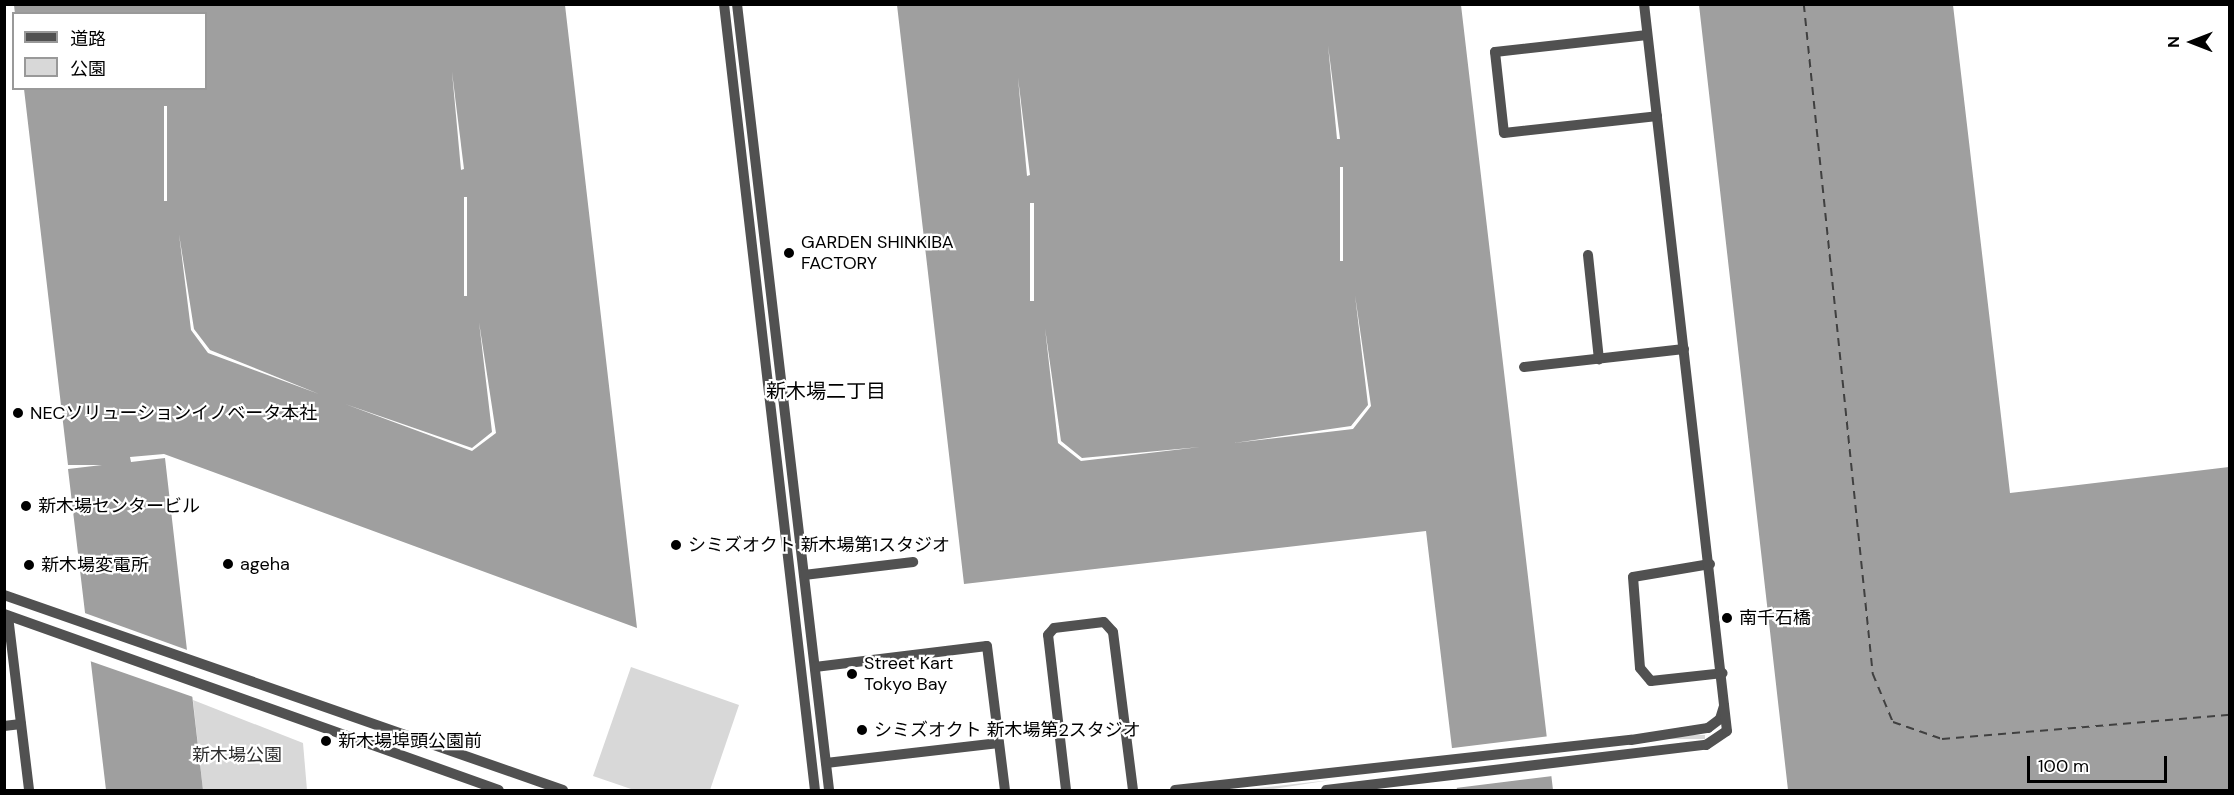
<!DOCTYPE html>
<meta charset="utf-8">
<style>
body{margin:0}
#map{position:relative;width:2234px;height:795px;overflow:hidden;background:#fff;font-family:"DM Sans","Noto Sans JP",sans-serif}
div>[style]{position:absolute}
.green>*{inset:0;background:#d8d8d8;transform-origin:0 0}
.water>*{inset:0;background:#9f9f9f}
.pier>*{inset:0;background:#fff;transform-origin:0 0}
.ferry>*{height:1.5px;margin-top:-0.75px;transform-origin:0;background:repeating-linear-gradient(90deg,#404040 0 8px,transparent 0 14px)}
.minor>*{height:10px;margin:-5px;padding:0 5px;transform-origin:5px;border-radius:5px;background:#515151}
.dots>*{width:16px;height:16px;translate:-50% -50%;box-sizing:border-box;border:3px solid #fff;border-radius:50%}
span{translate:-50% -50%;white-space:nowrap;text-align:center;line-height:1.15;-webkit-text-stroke:4.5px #fff;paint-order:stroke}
.poi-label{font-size:18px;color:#000}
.left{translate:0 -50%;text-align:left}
.park-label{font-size:18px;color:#2f2f2f}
.neighbourhood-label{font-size:20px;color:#000}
.frame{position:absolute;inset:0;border:6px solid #000;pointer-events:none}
.legend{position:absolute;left:12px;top:12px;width:195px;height:78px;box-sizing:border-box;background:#fff;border:2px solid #999;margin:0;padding:8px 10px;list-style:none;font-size:18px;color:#000}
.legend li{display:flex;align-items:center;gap:12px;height:30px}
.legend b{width:30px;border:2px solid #999}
.north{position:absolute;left:2162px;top:12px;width:60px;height:60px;-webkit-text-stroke:4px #fff;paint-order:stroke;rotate:270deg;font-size:16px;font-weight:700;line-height:24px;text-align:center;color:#000}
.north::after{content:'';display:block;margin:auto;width:21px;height:27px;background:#000;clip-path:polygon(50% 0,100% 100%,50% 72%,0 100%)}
.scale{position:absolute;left:2027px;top:756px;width:140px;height:27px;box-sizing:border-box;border:3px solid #000;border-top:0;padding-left:8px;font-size:18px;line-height:21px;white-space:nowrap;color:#000;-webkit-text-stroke:4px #fff;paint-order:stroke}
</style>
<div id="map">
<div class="green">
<i style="clip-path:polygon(631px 667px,739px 705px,710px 790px,634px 790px,593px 776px)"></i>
<i style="clip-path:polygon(193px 700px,303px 743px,307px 790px,203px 790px)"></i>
<i style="left:1705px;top:735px;width:4px;height:73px;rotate:90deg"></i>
<i style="clip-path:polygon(1331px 780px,1266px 790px,1239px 790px)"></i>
</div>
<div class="water">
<i style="clip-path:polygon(14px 5px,565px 5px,637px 628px,164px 454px,130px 457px,131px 462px,165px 458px,203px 790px,106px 790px,68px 469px,102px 465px,68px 465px,24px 89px,206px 88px,206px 14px,15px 14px)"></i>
<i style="clip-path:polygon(897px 5px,1461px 5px,1553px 790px,1457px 790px,1426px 531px,964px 584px)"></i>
<i style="clip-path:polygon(1699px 5px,1953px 5px,2010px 493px,2229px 467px,2229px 790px,1788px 790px)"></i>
</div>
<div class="pier">
<i style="clip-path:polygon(1328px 45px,1340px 139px,1337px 139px)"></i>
<i style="clip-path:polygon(452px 72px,464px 169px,461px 170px)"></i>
<i style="clip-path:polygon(1018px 78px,1030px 175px,1027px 176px)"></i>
<i style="left:164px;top:106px;width:3px;height:95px"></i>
<i style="left:1340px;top:167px;width:3px;height:94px"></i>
<i style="left:464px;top:197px;width:3px;height:99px"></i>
<i style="left:1030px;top:203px;width:4px;height:98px"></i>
<i style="clip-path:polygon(179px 234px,194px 329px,210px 350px,319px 394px,208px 353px,191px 330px)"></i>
<i style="clip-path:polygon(1355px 295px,1371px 406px,1353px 429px,1234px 443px,1351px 426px,1368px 405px)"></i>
<i style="clip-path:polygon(479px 322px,496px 433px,472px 451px,345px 404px,472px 448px,492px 432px)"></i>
<i style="clip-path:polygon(1045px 328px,1061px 441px,1082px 458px,1200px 447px,1081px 461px,1058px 443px)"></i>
<i style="clip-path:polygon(82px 612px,190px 651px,196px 698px,87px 660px)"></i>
<i style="left:1550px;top:736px;width:40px;height:102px;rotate:83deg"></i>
</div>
<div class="ferry">
<i style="left:1804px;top:4px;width:674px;rotate:84.12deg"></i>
<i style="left:1873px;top:674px;width:52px;rotate:67.4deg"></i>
<i style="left:1893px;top:722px;width:52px;rotate:19.1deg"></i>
<i style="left:1942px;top:739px;width:289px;rotate:-4.8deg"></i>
</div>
<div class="minor">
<i style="left:724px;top:4px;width:791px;rotate:83.4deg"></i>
<i style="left:737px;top:4px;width:791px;rotate:83.32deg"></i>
<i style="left:1647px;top:35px;width:153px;rotate:173.6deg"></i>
<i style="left:1495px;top:52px;width:81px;rotate:83.7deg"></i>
<i style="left:1504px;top:133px;width:154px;rotate:-6.3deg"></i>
<i style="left:1588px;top:255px;width:105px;rotate:84deg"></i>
<i style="left:1524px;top:367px;width:161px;rotate:-6.4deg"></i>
<i style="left:1710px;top:564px;width:78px;rotate:170.4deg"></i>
<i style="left:1633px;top:577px;width:91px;rotate:85.6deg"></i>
<i style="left:1640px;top:668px;width:17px;rotate:50deg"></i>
<i style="left:1651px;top:681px;width:72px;rotate:-6.3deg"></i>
<i style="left:804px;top:575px;width:110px;rotate:-6.8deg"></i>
<i style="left:4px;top:595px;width:592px;rotate:19.23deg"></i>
<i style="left:4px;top:614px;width:525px;rotate:19.57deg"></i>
<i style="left:8px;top:616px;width:175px;rotate:83.1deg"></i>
<i style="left:815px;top:667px;width:173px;rotate:-7deg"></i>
<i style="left:987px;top:646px;width:145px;rotate:82.9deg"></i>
<i style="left:4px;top:726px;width:17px;rotate:-7deg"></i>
<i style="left:826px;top:763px;width:174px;rotate:-6.6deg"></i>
<i style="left:1066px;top:790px;width:156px;rotate:-96.6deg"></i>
<i style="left:1048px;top:635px;width:9px;rotate:-49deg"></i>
<i style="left:1054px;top:628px;width:50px;rotate:-6.8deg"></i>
<i style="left:1104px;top:622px;width:13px;rotate:48deg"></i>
<i style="left:1113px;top:632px;width:159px;rotate:82.8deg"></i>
<i style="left:1175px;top:790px;width:459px;rotate:-6.3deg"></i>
<i style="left:1631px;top:740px;width:78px;rotate:-8.9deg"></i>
<i style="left:1708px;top:728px;width:15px;rotate:-37deg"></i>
<i style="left:1720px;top:719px;width:14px;rotate:-73deg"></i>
<i style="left:1326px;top:790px;width:383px;rotate:-6.8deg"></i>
<i style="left:1706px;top:745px;width:25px;rotate:-34deg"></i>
<i style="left:1727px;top:731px;width:732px;rotate:-96.51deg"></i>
</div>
<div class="dots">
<i style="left:789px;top:253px;background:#000"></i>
<i style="left:18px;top:413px;background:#000"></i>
<i style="left:26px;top:506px;background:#000"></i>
<i style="left:676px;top:545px;background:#000"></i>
<i style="left:228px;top:564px;background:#000"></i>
<i style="left:29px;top:565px;background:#000"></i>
<i style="left:1727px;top:618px;background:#000"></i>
<i style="left:852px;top:674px;background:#000"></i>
<i style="left:862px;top:730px;background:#000"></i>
<i style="left:326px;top:741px;background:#000"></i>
</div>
<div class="poi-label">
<span class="left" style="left:801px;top:253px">GARDEN SHINKIBA<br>FACTORY</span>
<span class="left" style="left:30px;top:413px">NECソリューションイノベータ本社</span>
<span class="left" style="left:38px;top:506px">新木場センタービル</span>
<span class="left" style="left:688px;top:545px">シミズオクト 新木場第1スタジオ</span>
<span class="left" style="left:240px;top:564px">ageha</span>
<span class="left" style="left:41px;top:565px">新木場変電所</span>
<span class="left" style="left:1739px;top:618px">南千石橋</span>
<span class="left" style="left:864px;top:674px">Street Kart<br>Tokyo Bay</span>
<span class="left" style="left:874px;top:730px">シミズオクト 新木場第2スタジオ</span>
<span class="left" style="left:338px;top:741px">新木場埠頭公園前</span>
</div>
<div class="park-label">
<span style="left:237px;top:755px">新木場公園</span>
</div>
<div class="neighbourhood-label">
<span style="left:826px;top:391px">新木場二丁目</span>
</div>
<div class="frame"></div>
<ul class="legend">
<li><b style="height:8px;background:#515151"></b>道路</li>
<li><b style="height:16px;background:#d8d8d8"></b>公園</li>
</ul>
<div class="north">N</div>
<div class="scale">100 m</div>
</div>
